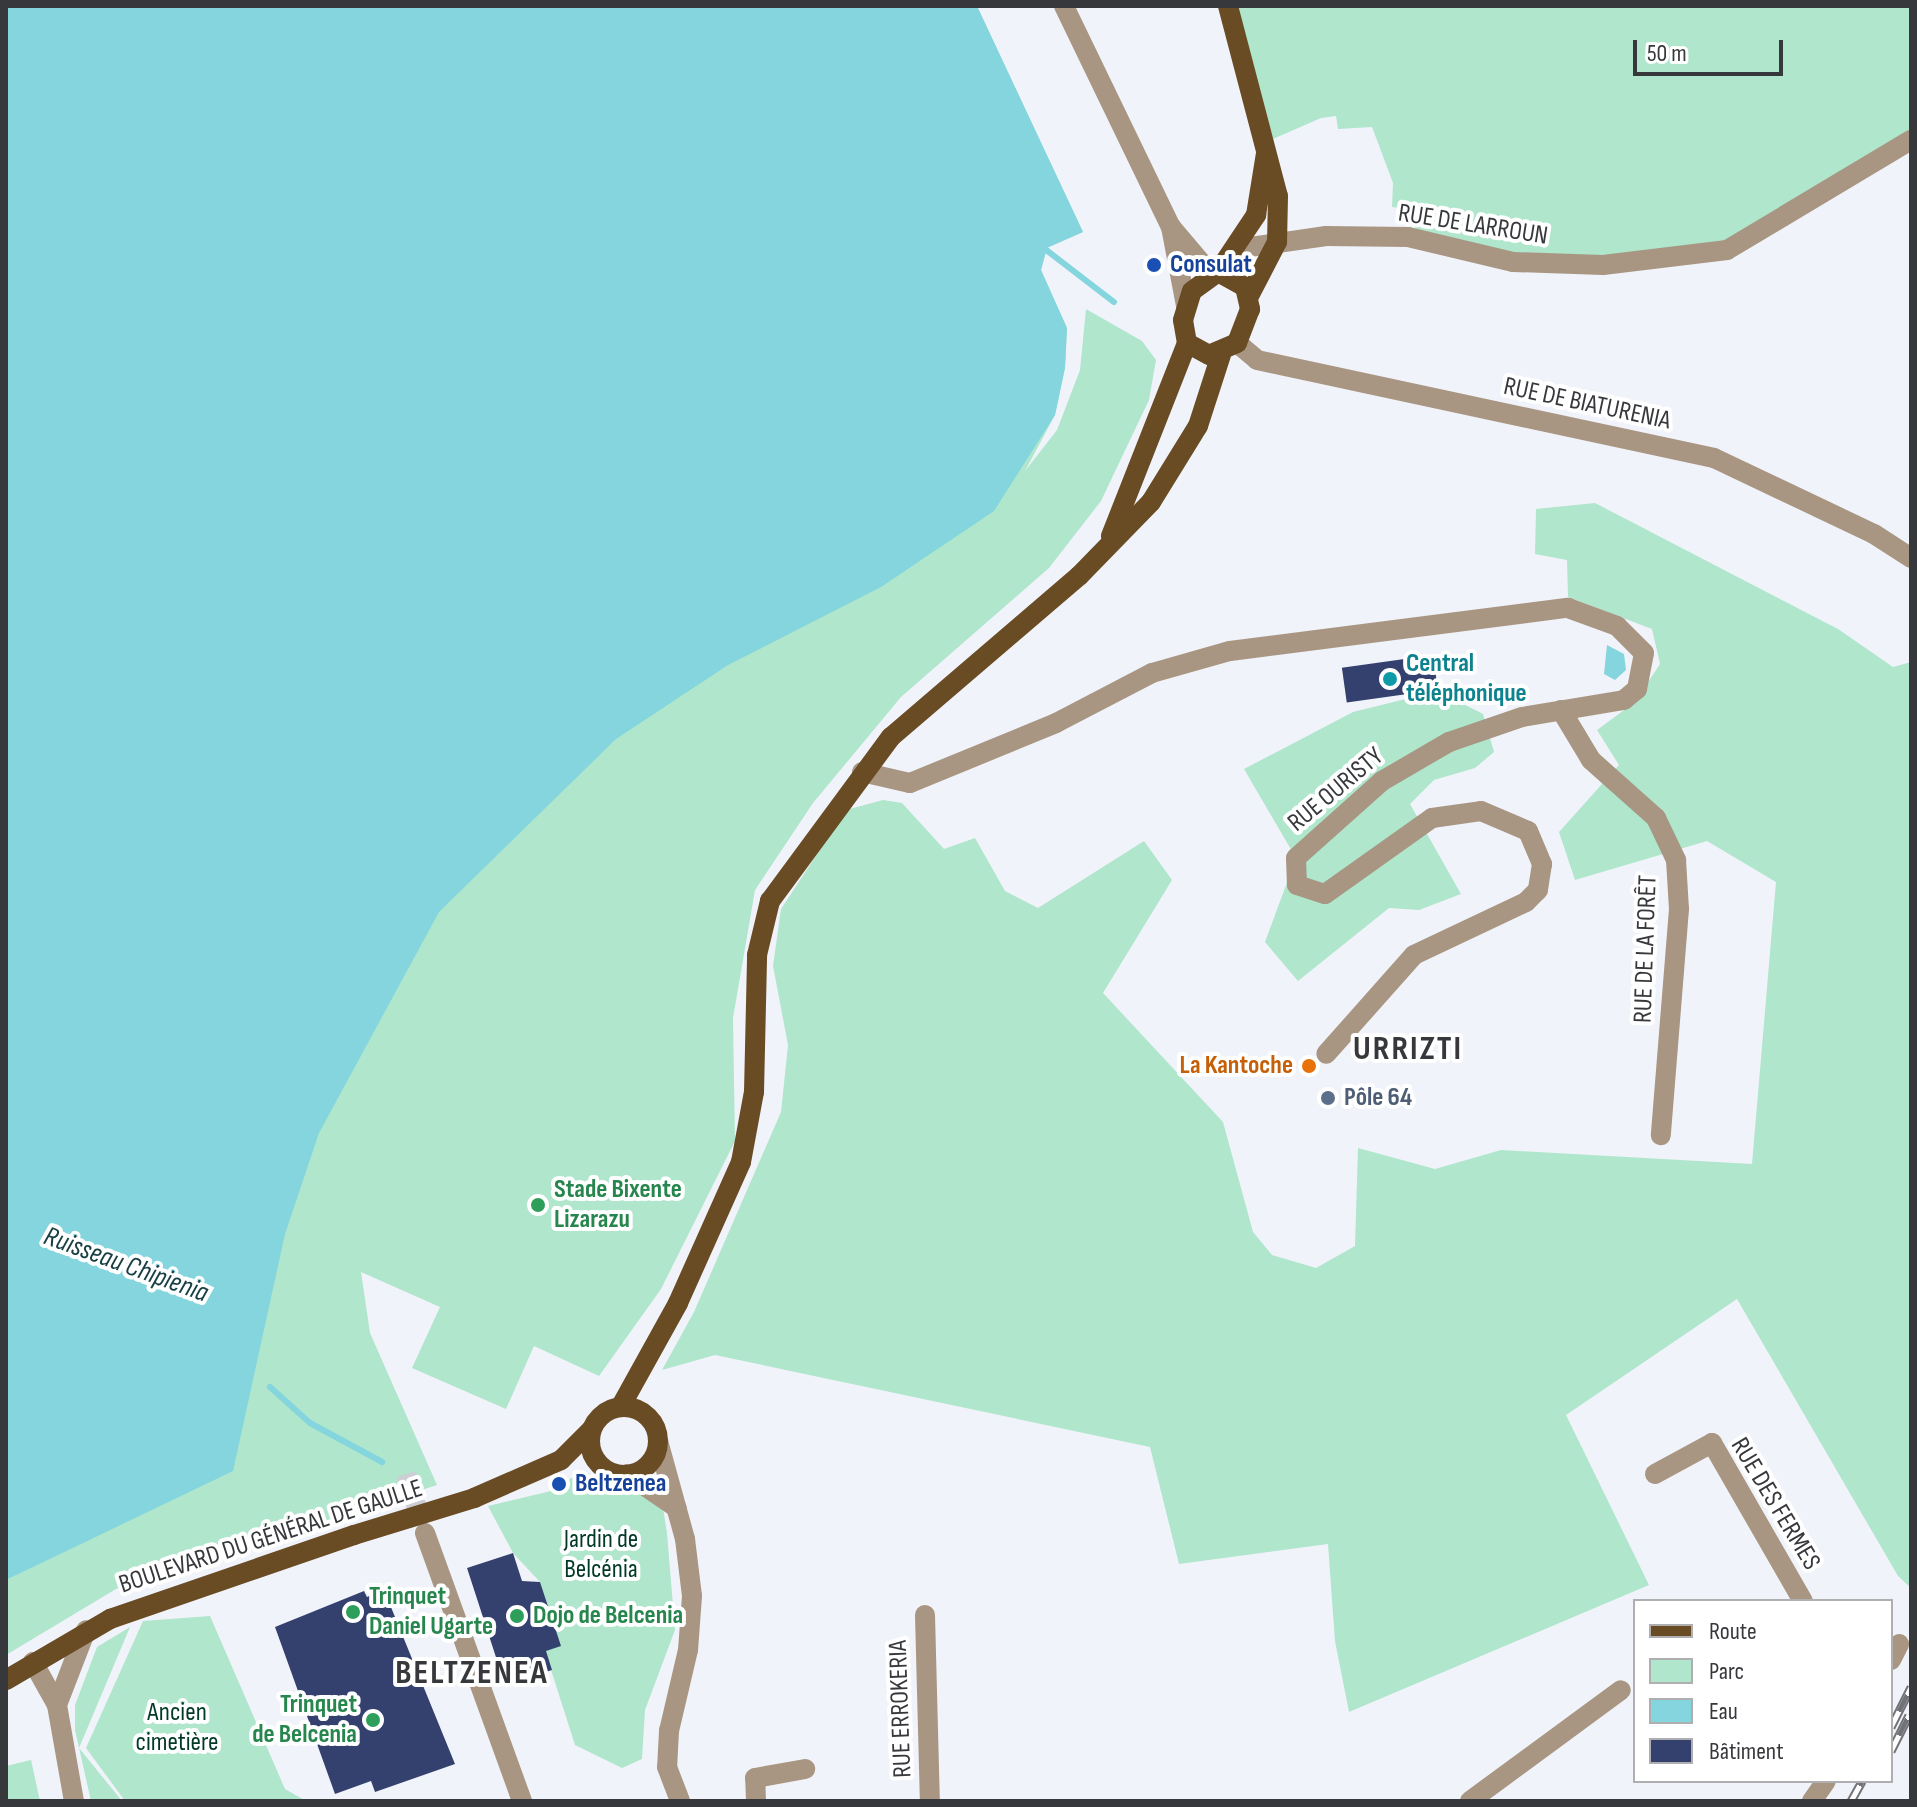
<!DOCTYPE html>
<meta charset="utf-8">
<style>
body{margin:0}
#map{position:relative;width:1917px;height:1807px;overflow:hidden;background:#f1f3fa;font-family:"Sofia Sans Condensed",sans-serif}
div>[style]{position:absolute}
.green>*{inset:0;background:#afe6cc}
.water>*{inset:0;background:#84d5dd}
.stream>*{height:6px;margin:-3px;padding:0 3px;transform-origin:3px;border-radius:3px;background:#84d5dd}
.building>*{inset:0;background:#34416f;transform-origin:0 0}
.minor-tunnel>*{height:20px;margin-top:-10px;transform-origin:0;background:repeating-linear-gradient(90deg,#ccced4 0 20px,transparent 0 30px)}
.minor>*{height:20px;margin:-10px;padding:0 10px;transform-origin:10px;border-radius:10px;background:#a89682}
.major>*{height:20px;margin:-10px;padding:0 10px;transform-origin:10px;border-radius:10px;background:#694b24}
.major>.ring{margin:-10px;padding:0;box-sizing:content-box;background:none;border:20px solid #694b24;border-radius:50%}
.rail>*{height:9px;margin-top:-4.5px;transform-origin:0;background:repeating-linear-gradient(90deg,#fff 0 18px,#727378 0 36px);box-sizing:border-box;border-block:2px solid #727378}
.major-bridge>*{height:20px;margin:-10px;padding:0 10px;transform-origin:10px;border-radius:10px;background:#694b24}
.dots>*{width:22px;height:22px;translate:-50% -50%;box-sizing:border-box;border:4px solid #fff;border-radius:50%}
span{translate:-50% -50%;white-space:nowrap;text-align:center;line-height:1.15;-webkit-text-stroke:8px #fff;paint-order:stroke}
.street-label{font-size:26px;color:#37383b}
.transit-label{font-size:26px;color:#164399;font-weight:700}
.left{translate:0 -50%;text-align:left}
.culture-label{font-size:26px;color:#0d838f;font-weight:700}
.food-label{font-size:26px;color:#c56008;font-weight:700}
.right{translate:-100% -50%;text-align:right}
.service-label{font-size:26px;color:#4e5e75;font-weight:700}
.leisure-label{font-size:26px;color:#27864d;font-weight:700}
.park-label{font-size:26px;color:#003926}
.water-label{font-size:28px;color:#183f43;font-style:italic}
.district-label{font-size:34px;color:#37383b;font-weight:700;letter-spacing:2px}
.frame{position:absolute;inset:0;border:8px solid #37383b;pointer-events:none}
.legend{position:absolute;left:1633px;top:1599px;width:260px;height:184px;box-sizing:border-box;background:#fff;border:2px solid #afafb1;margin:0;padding:10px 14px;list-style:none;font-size:24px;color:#37383b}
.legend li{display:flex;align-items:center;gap:16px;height:40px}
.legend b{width:40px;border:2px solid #afafb1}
.scale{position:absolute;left:1633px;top:40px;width:150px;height:36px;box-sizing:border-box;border:4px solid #37383b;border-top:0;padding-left:10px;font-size:24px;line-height:28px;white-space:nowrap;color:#37383b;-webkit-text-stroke:6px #fff;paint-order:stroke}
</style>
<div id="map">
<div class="green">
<i style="clip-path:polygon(6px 6px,977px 6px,1083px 232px,1047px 247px,1041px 270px,1067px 328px,1065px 368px,1055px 415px,1025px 471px,1057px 430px,1080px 370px,1086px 309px,1142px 341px,1156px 360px,1149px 400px,1101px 501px,1049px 568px,901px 697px,813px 803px,755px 890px,733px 1018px,735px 1141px,661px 1289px,599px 1376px,534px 1346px,506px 1409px,412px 1368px,440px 1307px,361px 1272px,370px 1333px,437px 1485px,116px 1589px,6px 1655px,6px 1580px,106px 1530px)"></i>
<i style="clip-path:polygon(1233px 6px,1911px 6px,1911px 140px,1727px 250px,1603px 265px,1429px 240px,1410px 224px,1411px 209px,1392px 207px,1393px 183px,1372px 127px,1338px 129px,1336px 116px,1321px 118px,1273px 139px)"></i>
<i style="clip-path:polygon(1595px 503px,1838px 629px,1893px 667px,1911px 662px,1911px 1588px,1898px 1576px,1737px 1299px,1566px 1415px,1649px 1585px,1349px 1712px,1335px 1641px,1328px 1544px,1179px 1564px,1150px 1447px,715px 1355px,662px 1370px,694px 1312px,781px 1112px,788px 1045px,773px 966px,781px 909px,846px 810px,883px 800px,902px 803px,944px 849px,975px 838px,1005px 891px,1038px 908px,1144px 841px,1172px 880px,1103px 993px,1223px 1122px,1253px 1232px,1272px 1255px,1316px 1268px,1355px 1246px,1358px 1148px,1435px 1169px,1501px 1150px,1752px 1164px,1776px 882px,1707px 841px,1575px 880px,1559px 832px,1619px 765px,1597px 730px,1635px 702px,1660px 664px,1652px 629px,1568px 597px,1567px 560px,1535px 554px,1536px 509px)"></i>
<i style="clip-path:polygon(1438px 691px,1483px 714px,1494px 752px,1475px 768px,1434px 780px,1410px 804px,1461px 894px,1419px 910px,1389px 908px,1298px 981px,1265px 942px,1296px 858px,1244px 769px,1353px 712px)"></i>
<i style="clip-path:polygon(584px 1470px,608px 1486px,632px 1486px,663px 1508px,667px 1533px,675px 1630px,645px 1710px,642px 1759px,622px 1768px,575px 1745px,545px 1651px,540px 1582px,513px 1553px,488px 1506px,551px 1491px)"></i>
<i style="clip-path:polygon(210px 1616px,285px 1789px,306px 1801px,125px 1801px,86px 1748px,143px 1621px)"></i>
<i style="clip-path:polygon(130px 1627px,79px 1748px,122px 1801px,91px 1801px,75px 1730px,75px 1705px,97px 1647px)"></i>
<i style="clip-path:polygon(31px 1760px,40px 1801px,6px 1801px,6px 1766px)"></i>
</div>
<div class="water">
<i style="clip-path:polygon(6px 6px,977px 6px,1083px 232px,1047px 248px,1041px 270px,1067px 328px,1065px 368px,1055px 415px,994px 511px,881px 587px,728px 665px,616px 739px,439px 912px,319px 1133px,285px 1234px,233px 1471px,6px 1580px)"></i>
<i style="clip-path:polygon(1607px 645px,1624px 654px,1626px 670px,1615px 680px,1604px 674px)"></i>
</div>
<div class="stream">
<i style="left:1041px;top:246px;width:92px;rotate:37.5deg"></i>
<i style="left:270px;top:1387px;width:54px;rotate:42deg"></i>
<i style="left:310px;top:1423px;width:82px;rotate:28.4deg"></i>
</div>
<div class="building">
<i style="left:1433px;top:655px;width:35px;height:92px;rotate:82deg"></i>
<i style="clip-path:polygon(513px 1553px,522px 1581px,540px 1582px,561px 1646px,546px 1651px,552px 1670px,505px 1685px,467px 1568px)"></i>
<i style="clip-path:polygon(384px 1590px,455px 1764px,375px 1792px,371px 1781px,335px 1794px,275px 1627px,364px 1591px,367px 1597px)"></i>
</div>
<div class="minor-tunnel">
<i style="left:406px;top:1474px;width:58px;rotate:71.9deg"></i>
</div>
<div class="minor">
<i style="left:1064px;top:6px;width:246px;rotate:64.2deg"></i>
<i style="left:1171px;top:227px;width:60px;rotate:49.7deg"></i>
<i style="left:1171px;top:227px;width:80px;rotate:79.2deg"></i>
<i style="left:1236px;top:249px;width:91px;rotate:-8.2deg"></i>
<i style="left:1326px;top:236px;width:82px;rotate:0.7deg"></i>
<i style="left:1408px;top:237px;width:108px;rotate:13.4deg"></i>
<i style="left:1513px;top:262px;width:90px;rotate:1.9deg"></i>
<i style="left:1603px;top:265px;width:125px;rotate:-6.9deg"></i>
<i style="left:1727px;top:250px;width:214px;rotate:-30.9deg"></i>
<i style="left:1237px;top:343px;width:26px;rotate:40deg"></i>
<i style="left:1257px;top:360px;width:467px;rotate:12.1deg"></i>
<i style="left:1714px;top:458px;width:177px;rotate:25.4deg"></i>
<i style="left:1874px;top:534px;width:44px;rotate:33deg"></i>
<i style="left:1561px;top:710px;width:58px;rotate:59deg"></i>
<i style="left:1591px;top:760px;width:87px;rotate:41.7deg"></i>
<i style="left:1656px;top:818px;width:47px;rotate:64.5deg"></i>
<i style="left:1676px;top:860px;width:49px;rotate:86.5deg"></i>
<i style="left:1679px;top:909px;width:227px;rotate:94.6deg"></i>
<i style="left:862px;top:772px;width:49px;rotate:12.9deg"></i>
<i style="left:910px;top:783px;width:158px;rotate:-22.3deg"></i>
<i style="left:1056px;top:723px;width:108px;rotate:-27.5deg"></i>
<i style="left:1152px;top:673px;width:81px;rotate:-15.8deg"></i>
<i style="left:1230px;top:651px;width:341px;rotate:-7.3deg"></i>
<i style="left:1568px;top:608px;width:52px;rotate:20.2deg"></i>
<i style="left:1617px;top:626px;width:38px;rotate:45deg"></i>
<i style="left:1644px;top:653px;width:37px;rotate:101deg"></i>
<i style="left:1637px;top:689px;width:17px;rotate:140deg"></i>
<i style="left:1624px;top:700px;width:103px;rotate:170.5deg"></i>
<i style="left:1522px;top:717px;width:77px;rotate:161.1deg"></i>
<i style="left:1449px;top:742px;width:78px;rotate:149.8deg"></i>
<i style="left:1382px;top:781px;width:115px;rotate:138.2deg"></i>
<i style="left:1296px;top:858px;width:27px;rotate:88deg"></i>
<i style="left:1297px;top:885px;width:29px;rotate:18deg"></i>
<i style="left:1325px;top:894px;width:131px;rotate:-35.4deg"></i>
<i style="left:1432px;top:818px;width:49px;rotate:-8.1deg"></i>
<i style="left:1481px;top:811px;width:51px;rotate:23.1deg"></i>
<i style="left:1528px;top:831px;width:36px;rotate:67deg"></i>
<i style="left:1542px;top:864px;width:26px;rotate:99deg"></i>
<i style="left:1538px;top:890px;width:17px;rotate:135deg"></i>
<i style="left:1526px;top:902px;width:124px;rotate:154.7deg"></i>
<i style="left:1414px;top:955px;width:132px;rotate:131.6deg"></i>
<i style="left:658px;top:1441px;width:102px;rotate:74.6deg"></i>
<i style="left:685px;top:1539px;width:57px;rotate:83deg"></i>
<i style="left:692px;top:1596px;width:54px;rotate:94.2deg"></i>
<i style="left:688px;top:1650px;width:83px;rotate:103.2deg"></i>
<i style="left:669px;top:1731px;width:36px;rotate:93deg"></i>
<i style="left:667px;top:1767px;width:36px;rotate:69deg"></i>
<i style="left:627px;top:1474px;width:60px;rotate:34.2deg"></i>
<i style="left:1655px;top:1474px;width:65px;rotate:-28.5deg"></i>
<i style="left:1712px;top:1443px;width:182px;rotate:60.1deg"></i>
<i style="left:425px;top:1533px;width:285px;rotate:70.1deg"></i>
<i style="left:925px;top:1615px;width:186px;rotate:88.5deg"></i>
<i style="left:1891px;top:1660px;width:18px;rotate:-63deg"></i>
<i style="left:33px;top:1662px;width:49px;rotate:60.8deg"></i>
<i style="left:57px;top:1705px;width:97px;rotate:80deg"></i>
<i style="left:57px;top:1705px;width:80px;rotate:-68.9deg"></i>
<i style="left:756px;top:1801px;width:23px;rotate:-92deg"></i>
<i style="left:755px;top:1778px;width:51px;rotate:-10.2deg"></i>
<i style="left:1470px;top:1801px;width:187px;rotate:-36.3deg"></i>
<i style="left:1812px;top:1801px;width:24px;rotate:-55deg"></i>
</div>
<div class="major">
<i style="left:1228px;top:6px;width:196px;rotate:75.3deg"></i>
<i style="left:1278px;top:196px;width:46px;rotate:91.2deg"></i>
<i style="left:1277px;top:242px;width:61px;rotate:117.4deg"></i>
<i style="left:1218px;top:272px;width:31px;rotate:29deg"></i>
<i style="left:1245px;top:287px;width:23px;rotate:77deg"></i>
<i style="left:1250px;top:309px;width:36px;rotate:111deg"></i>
<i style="left:1237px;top:343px;width:30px;rotate:157deg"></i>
<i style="left:1209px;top:355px;width:25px;rotate:-151deg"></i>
<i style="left:1187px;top:343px;width:23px;rotate:-100deg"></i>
<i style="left:1183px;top:320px;width:30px;rotate:-73deg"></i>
<i style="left:1192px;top:291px;width:32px;rotate:-36deg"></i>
<i style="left:1218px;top:272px;width:69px;rotate:-56.3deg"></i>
<i style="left:1256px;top:215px;width:63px;rotate:-80.8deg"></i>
<i style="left:1111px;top:536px;width:207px;rotate:-68.5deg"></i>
<i style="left:621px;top:1406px;width:118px;rotate:-61deg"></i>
<i style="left:678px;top:1303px;width:154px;rotate:-65.9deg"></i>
<i style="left:741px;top:1162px;width:71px;rotate:-79.5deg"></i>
<i style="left:754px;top:1092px;width:137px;rotate:-88.7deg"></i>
<i style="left:757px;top:955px;width:56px;rotate:-76.5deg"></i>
<i style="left:770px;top:901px;width:204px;rotate:-53.6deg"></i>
<i style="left:891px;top:737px;width:248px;rotate:-40.6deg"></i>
<i style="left:1079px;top:576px;width:103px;rotate:-45.8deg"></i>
<i style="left:1151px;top:502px;width:89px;rotate:-58.3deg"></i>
<i style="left:1198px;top:426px;width:75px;rotate:-72.1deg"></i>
<i class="ring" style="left:590px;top:1407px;width:48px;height:48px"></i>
<i style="left:474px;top:1498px;width:95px;rotate:-23.6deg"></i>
<i style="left:561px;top:1460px;width:42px;rotate:-45deg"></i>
<i style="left:6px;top:1680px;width:121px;rotate:-30.4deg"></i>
<i style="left:110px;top:1619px;width:258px;rotate:-19deg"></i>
</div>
<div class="rail">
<i style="left:1891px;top:1727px;width:45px;rotate:-63.4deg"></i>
<i style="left:1891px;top:1751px;width:40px;rotate:-63.4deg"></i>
<i style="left:1851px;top:1801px;width:23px;rotate:-61deg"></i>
</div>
<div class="major-bridge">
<i style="left:354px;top:1535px;width:126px;rotate:-17.1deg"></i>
</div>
<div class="dots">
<i style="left:1154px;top:265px;background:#1a4fb4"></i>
<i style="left:1390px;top:679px;background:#0f9aa8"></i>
<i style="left:1309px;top:1066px;background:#e8710a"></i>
<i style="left:1328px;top:1098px;background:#5c6f8a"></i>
<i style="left:538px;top:1205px;background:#2e9e5b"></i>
<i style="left:559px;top:1484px;background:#1a4fb4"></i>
<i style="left:353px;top:1612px;background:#2e9e5b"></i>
<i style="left:517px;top:1616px;background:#2e9e5b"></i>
<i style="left:373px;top:1720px;background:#2e9e5b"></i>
</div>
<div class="street-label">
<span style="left:1473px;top:225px;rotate:9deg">RUE DE LARROUN</span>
<span style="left:1587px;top:404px;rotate:12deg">RUE DE BIATURENIA</span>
<span style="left:1336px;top:790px;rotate:-40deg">RUE OURISTY</span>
<span style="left:1646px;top:949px;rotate:-88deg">RUE DE LA FORÊT</span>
<span style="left:1775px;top:1504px;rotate:59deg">RUE DES FERMES</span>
<span style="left:271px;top:1537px;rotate:-18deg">BOULEVARD DU GÉNÉRAL DE GAULLE</span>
<span style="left:901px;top:1709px;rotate:-92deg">RUE ERROKERIA</span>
</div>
<div class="transit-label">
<span class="left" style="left:1170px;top:265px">Consulat</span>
<span class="left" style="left:575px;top:1484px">Beltzenea</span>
</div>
<div class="culture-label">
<span class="left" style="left:1406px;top:679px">Central<br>téléphonique</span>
</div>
<div class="food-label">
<span class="right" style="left:1293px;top:1066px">La Kantoche</span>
</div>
<div class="service-label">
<span class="left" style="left:1344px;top:1098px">Pôle 64</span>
</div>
<div class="leisure-label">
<span class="left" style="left:554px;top:1205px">Stade Bixente<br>Lizarazu</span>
<span class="left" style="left:369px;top:1612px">Trinquet<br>Daniel Ugarte</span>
<span class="left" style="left:533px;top:1616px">Dojo de Belcenia</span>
<span class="right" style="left:357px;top:1720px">Trinquet<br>de Belcenia</span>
</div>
<div class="park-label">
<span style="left:601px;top:1555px">Jardin de<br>Belcénia</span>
<span style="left:177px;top:1728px">Ancien<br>cimetière</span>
</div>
<div class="water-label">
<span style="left:126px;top:1265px;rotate:20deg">Ruisseau Chipienia</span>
</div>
<div class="district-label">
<span style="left:1408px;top:1049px">URRIZTI</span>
<span style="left:472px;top:1673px">BELTZENEA</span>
</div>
<div class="frame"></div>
<ul class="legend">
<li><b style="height:10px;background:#694b24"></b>Route</li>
<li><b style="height:22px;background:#afe6cc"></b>Parc</li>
<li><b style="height:22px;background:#84d5dd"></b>Eau</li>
<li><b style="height:22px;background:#34416f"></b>Bâtiment</li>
</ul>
<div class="scale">50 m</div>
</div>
